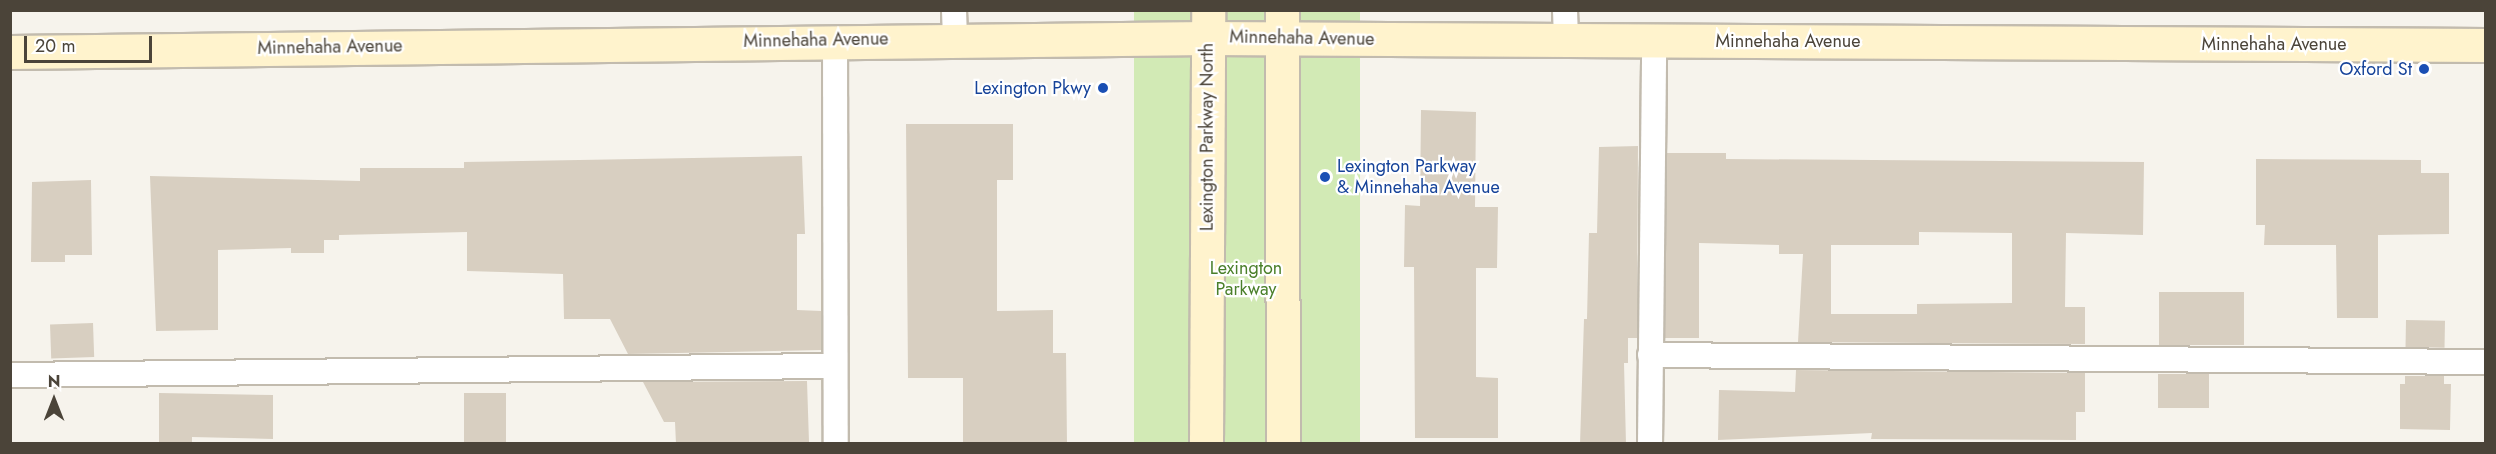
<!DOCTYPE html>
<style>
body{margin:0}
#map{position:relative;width:2496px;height:454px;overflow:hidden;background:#f6f3ec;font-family:Jost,sans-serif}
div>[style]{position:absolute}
.green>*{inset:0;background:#d2eab5;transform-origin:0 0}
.building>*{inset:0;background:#d8cfc1;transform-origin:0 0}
.roads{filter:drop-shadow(2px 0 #c2bbae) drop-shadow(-2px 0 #c2bbae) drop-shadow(0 2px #c2bbae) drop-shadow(0 -2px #c2bbae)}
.lane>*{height:24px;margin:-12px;padding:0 12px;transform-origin:12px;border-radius:12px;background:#fff}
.secondary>*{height:33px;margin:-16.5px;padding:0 16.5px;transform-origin:16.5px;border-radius:16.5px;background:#fff3cd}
.dots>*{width:16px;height:16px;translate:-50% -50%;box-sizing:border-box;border:3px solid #fff;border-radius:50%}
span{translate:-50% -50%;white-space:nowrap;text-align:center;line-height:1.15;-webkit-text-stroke:4.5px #fff;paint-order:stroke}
.street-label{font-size:18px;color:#4b4439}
.transit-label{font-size:18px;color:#164399}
.right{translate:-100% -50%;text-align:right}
.left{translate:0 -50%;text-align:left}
.park-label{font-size:18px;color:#4a7f2a}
.frame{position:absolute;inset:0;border:12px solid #4b4439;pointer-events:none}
.north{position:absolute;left:24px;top:370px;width:60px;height:60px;-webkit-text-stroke:4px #fff;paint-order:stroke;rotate:0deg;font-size:16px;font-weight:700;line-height:24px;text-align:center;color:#4b4439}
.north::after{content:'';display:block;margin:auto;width:21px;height:27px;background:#4b4439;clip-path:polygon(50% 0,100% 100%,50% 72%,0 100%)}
.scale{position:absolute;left:24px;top:36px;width:128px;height:27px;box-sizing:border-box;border:3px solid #4b4439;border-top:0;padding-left:8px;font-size:18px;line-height:21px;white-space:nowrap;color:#4b4439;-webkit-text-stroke:4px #fff;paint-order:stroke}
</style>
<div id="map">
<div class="green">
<i style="left:1134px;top:11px;width:226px;height:433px"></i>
</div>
<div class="building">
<i style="clip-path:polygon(1421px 110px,1476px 112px,1475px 207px,1498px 207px,1497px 268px,1476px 268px,1476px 377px,1498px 378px,1498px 438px,1415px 438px,1414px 267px,1404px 267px,1405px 205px,1420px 206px)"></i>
<i style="clip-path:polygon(906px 124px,1013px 124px,1013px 180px,997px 180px,997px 311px,1053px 310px,1053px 353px,1066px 353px,1067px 444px,963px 444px,963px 378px,908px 378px)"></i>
<i style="clip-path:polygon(1638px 146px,1637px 338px,1628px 338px,1628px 363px,1624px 363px,1626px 444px,1580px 444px,1584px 319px,1587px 319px,1589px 233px,1597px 233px,1599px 147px)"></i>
<i style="clip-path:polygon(evenodd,1667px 153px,1726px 153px,1726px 159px,2144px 162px,2143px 235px,2066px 233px,2065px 307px,2085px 307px,2085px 344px,1798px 342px,1803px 254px,1779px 254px,1779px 245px,1699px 243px,1699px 338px,1665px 338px,1667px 153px,1919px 232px,2012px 233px,2012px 303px,1917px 304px,1917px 314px,1831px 314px,1831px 245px,1919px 245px,1919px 232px)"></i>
<i style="clip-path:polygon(802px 156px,805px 234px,797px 234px,797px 310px,821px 311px,822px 350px,628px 354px,610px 319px,564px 319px,563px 274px,467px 271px,467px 232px,339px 235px,339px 240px,324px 240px,324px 253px,291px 253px,291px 248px,218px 250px,218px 330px,156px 331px,150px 176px,360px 181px,360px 168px,464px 168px,464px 162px)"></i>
<i style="clip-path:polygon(2256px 159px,2421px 160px,2421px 173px,2449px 173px,2449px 234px,2378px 235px,2378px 318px,2337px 318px,2336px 245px,2264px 245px,2265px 225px,2256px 225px)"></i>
<i style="clip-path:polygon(91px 180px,92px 255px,65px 255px,65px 262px,31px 262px,32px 182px)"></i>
<i style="left:2159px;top:292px;width:85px;height:53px"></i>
<i style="left:2406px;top:320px;width:39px;height:27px;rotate:1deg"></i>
<i style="left:93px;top:323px;width:34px;height:43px;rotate:88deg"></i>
<i style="clip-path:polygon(1796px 370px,2085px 373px,2085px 412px,2076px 412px,2076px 440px,1871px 439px,1872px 433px,1718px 440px,1719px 390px,1795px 392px)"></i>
<i style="left:2158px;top:374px;width:51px;height:34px"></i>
<i style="clip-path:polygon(2405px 376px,2444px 376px,2444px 384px,2451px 384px,2450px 430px,2400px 429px,2400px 384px,2405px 384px)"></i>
<i style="clip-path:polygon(807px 381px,809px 442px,721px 444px,676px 444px,675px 422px,664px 422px,643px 382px)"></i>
<i style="clip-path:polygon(159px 393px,273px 395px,273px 439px,192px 437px,192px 444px,159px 444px)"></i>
<i style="left:464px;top:393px;width:42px;height:49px"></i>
</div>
<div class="roads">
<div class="lane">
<i style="left:954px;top:10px;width:29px;rotate:88deg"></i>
<i style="left:1565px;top:10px;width:30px;rotate:88deg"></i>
<i style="left:835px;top:40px;width:404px;rotate:89.9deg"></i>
<i style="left:1650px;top:355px;width:836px;rotate:0.48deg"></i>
<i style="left:10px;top:375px;width:825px;rotate:-0.63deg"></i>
<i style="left:1650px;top:444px;width:404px;rotate:-89.4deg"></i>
</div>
<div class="secondary">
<i style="left:1282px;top:10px;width:434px;rotate:89.9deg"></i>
<i style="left:10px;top:52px;width:1198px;rotate:-0.67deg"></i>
<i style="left:1208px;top:38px;width:1278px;rotate:0.31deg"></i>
<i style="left:1206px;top:444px;width:434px;rotate:-89.7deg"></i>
</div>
</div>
<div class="dots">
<i style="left:2424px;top:69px;background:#1a4fb4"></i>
<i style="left:1103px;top:88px;background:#1a4fb4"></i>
<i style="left:1325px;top:177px;background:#1a4fb4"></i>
</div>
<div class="street-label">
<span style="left:1302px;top:38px;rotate:1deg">Minnehaha Avenue</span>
<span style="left:816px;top:40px;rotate:-1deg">Minnehaha Avenue</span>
<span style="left:1788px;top:41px">Minnehaha Avenue</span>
<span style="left:2274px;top:44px">Minnehaha Avenue</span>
<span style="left:330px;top:47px;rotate:-1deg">Minnehaha Avenue</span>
<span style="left:1207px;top:137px;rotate:-90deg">Lexington Parkway North</span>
</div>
<div class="transit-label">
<span class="right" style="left:2412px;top:69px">Oxford St</span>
<span class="right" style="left:1091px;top:88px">Lexington Pkwy</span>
<span class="left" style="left:1337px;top:177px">Lexington Parkway<br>&amp; Minnehaha Avenue</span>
</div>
<div class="park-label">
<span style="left:1246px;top:279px">Lexington<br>Parkway</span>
</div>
<div class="frame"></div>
<div class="north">N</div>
<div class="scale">20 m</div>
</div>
